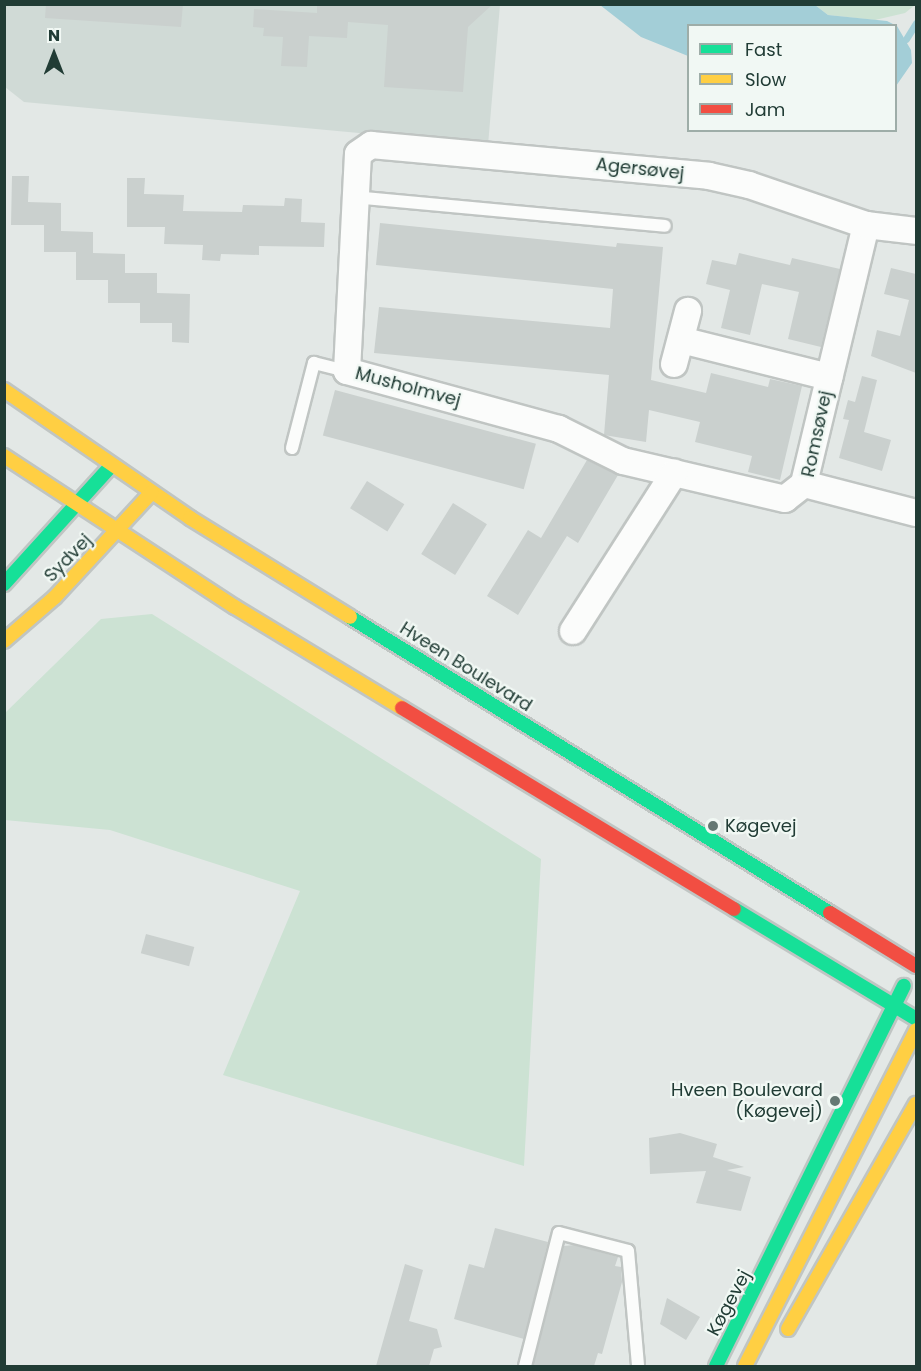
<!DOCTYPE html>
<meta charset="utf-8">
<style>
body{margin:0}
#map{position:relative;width:921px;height:1371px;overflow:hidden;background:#e3e8e6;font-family:Poppins,sans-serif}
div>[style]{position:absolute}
.built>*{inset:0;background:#d0dad6}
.green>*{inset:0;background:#cce2d3}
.water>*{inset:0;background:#a3ced7}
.stream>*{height:7px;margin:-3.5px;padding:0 3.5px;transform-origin:3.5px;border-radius:3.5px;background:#a3ced7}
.building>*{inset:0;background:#cad0ce;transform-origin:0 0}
.roads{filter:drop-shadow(2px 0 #c0c5c3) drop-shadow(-2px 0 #c0c5c3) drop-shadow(0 2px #c0c5c3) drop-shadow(0 -2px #c0c5c3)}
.lane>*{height:12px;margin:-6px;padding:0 6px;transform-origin:6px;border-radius:6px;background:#fbfcfb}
.street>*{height:26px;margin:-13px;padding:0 13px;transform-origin:13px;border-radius:13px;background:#fbfcfb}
.fast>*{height:14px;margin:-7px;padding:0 7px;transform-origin:7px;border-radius:7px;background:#16e098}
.slow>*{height:14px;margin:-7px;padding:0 7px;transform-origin:7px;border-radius:7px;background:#ffcf43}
.jam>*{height:14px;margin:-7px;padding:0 7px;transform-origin:7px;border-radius:7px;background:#f24e42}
.dots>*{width:16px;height:16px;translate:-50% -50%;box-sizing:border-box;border:3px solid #f1f8f4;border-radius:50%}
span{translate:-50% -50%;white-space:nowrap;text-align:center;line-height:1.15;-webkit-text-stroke:4.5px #f1f8f4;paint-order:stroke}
.street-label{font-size:18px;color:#213c35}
.poi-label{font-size:18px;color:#213c35}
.left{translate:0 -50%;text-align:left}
.right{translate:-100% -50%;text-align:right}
.frame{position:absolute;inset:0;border:6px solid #213c35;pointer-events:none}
.legend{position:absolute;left:687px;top:24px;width:210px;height:108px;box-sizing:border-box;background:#f1f8f4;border:2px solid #9eada8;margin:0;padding:8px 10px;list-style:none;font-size:18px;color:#213c35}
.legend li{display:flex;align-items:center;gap:12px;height:30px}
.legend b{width:30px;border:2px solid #9eada8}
.north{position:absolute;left:24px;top:24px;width:60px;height:60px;-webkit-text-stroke:4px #f1f8f4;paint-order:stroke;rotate:0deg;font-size:16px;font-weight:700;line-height:24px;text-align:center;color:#213c35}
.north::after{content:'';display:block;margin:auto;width:21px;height:27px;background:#213c35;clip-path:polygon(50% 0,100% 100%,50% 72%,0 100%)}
</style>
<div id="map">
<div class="built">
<i style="clip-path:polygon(4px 5px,500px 5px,488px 145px,24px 102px,5px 87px)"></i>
</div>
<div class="green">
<i style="clip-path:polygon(815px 5px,915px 5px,905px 13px,875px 20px,828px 15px)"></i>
<i style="clip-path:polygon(152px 614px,541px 859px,524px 1166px,223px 1075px,300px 891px,110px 830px,5px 820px,5px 713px,101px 619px)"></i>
</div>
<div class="water">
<i style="clip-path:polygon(600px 5px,815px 5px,828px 15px,887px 21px,897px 26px,911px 50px,912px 63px,896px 86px,896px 26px,688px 26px,688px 56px,641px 37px)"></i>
</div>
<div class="stream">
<i style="left:906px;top:39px;width:19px;rotate:-58deg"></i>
</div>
<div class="building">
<i style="clip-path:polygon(46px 4px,183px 4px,181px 27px,45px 18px)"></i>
<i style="clip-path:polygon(317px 4px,493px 4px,468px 27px,463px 92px,384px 87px,388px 25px,348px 22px,347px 38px,309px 36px,307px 67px,281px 66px,283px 37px,263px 36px,264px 28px,253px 27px,254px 9px,317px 13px)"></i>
<i style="clip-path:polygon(12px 176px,29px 176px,28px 202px,61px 203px,61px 231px,93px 232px,93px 253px,125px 254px,125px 273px,157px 273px,157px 293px,190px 294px,189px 343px,172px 342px,172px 323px,140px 323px,140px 303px,108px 303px,108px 280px,76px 280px,76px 252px,44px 252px,44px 225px,11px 225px)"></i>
<i style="clip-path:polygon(127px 178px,145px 178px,144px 194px,184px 195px,183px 211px,242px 212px,243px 205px,284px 206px,285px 198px,302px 199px,301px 222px,325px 223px,324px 247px,259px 246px,259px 255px,221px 254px,220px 261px,202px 260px,203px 245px,164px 244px,165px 227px,127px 227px)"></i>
<i style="clip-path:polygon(380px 223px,616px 247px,617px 243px,663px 247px,651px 380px,706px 393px,711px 373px,768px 387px,770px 379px,802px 386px,780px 480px,748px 472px,752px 456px,695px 442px,700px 422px,649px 410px,646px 442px,604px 435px,609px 375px,374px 353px,379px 307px,610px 328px,613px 289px,376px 265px)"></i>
<i style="clip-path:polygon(739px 253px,790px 265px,792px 258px,840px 269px,821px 347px,788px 339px,799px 292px,762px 284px,750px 335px,721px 328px,730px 290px,706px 284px,712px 260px,736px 265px)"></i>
<i style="clip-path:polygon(891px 268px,916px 274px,916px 373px,871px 356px,877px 330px,900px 336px,909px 300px,884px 294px)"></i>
<i style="clip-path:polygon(862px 376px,877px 380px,864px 432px,891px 440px,882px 471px,839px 458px,849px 420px,843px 419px,848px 400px,855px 402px)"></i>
<i style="left:335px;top:390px;width:208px;height:47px;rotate:15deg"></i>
<i style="clip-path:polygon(587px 460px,618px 475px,578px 543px,567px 536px,518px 615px,487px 596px,528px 530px,541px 538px)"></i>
<i style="left:367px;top:481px;width:44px;height:32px;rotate:32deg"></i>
<i style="left:453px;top:503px;width:40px;height:60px;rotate:32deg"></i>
<i style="left:146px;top:934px;width:50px;height:20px;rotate:15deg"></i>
<i style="clip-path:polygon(680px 1133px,717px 1144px,713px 1157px,744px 1167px,727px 1170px,751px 1177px,741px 1211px,696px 1203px,706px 1171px,650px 1174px,649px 1138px)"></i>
<i style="clip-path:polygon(495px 1228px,548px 1242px,524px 1339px,454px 1319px,469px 1264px,484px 1268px)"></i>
<i style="clip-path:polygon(574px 1245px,618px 1257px,615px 1266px,621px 1267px,622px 1282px,602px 1354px,598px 1353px,594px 1366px,533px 1366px,564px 1246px)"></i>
<i style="clip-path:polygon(405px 1264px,423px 1270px,409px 1321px,437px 1329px,442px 1347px,434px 1349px,429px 1366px,376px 1366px)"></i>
<i style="clip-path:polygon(667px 1298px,700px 1317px,686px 1340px,660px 1324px)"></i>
</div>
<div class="roads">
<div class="lane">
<i style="left:354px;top:197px;width:312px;rotate:5.3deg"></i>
<i style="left:292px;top:448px;width:88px;rotate:-75.5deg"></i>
<i style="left:314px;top:363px;width:34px;rotate:14deg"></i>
<i style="left:525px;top:1366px;width:137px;rotate:-75.7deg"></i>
<i style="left:559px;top:1233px;width:71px;rotate:14.6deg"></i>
<i style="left:628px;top:1251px;width:115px;rotate:85deg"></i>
</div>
<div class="street">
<i style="left:866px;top:225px;width:266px;rotate:103.5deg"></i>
<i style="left:804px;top:484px;width:116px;rotate:14.5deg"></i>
<i style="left:681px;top:340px;width:153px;rotate:14deg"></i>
<i style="left:674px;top:364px;width:55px;rotate:-75.2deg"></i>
<i style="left:804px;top:484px;width:24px;rotate:142deg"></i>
<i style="left:785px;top:499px;width:166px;rotate:-166.8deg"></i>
<i style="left:623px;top:461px;width:72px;rotate:-153.4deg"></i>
<i style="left:559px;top:429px;width:220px;rotate:-164.7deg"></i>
<i style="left:347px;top:371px;width:217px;rotate:-87.1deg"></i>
<i style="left:358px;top:154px;width:16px;rotate:-35deg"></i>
<i style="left:371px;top:145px;width:339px;rotate:5.2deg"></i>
<i style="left:709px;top:176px;width:41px;rotate:12.7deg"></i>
<i style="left:749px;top:185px;width:124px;rotate:18.9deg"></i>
<i style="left:866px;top:225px;width:50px;rotate:6.8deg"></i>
<i style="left:573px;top:631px;width:188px;rotate:-57.4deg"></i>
</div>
<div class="fast">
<i style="left:4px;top:584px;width:158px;rotate:-47.8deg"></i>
<i style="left:350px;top:617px;width:564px;rotate:31.66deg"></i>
<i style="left:734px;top:909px;width:213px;rotate:31.1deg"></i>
<i style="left:716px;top:1366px;width:424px;rotate:-63.7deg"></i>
</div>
<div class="slow">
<i style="left:4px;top:390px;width:226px;rotate:34.5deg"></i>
<i style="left:190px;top:518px;width:188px;rotate:31.7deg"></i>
<i style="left:4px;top:456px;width:276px;rotate:33.2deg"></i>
<i style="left:235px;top:607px;width:195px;rotate:31.2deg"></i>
<i style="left:4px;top:641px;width:67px;rotate:-40.8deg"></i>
<i style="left:55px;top:597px;width:142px;rotate:-47.3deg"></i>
<i style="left:788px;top:1329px;width:259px;rotate:-60.4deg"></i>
<i style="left:745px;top:1366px;width:377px;rotate:-63deg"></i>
</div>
<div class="jam">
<i style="left:402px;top:708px;width:388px;rotate:31.2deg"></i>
<i style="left:830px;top:913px;width:101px;rotate:31.6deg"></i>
</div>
</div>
<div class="dots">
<i style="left:713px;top:826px;background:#657873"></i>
<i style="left:835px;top:1101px;background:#657873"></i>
</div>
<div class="street-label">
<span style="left:640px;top:169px;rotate:6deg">Agersøvej</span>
<span style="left:408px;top:387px;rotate:15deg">Musholmvej</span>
<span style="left:817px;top:434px;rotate:-78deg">Romsøvej</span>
<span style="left:68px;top:558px;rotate:-46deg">Sydvej</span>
<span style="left:466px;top:667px;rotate:32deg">Hveen Boulevard</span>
<span style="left:729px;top:1303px;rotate:-62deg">Køgevej</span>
</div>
<div class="poi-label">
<span class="left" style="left:725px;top:826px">Køgevej</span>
<span class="right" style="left:823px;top:1101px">Hveen Boulevard<br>(Køgevej)</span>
</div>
<div class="frame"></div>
<ul class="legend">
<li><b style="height:8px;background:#16e098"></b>Fast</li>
<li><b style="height:8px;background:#ffcf43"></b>Slow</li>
<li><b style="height:8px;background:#f24e42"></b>Jam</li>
</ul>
<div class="north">N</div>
</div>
